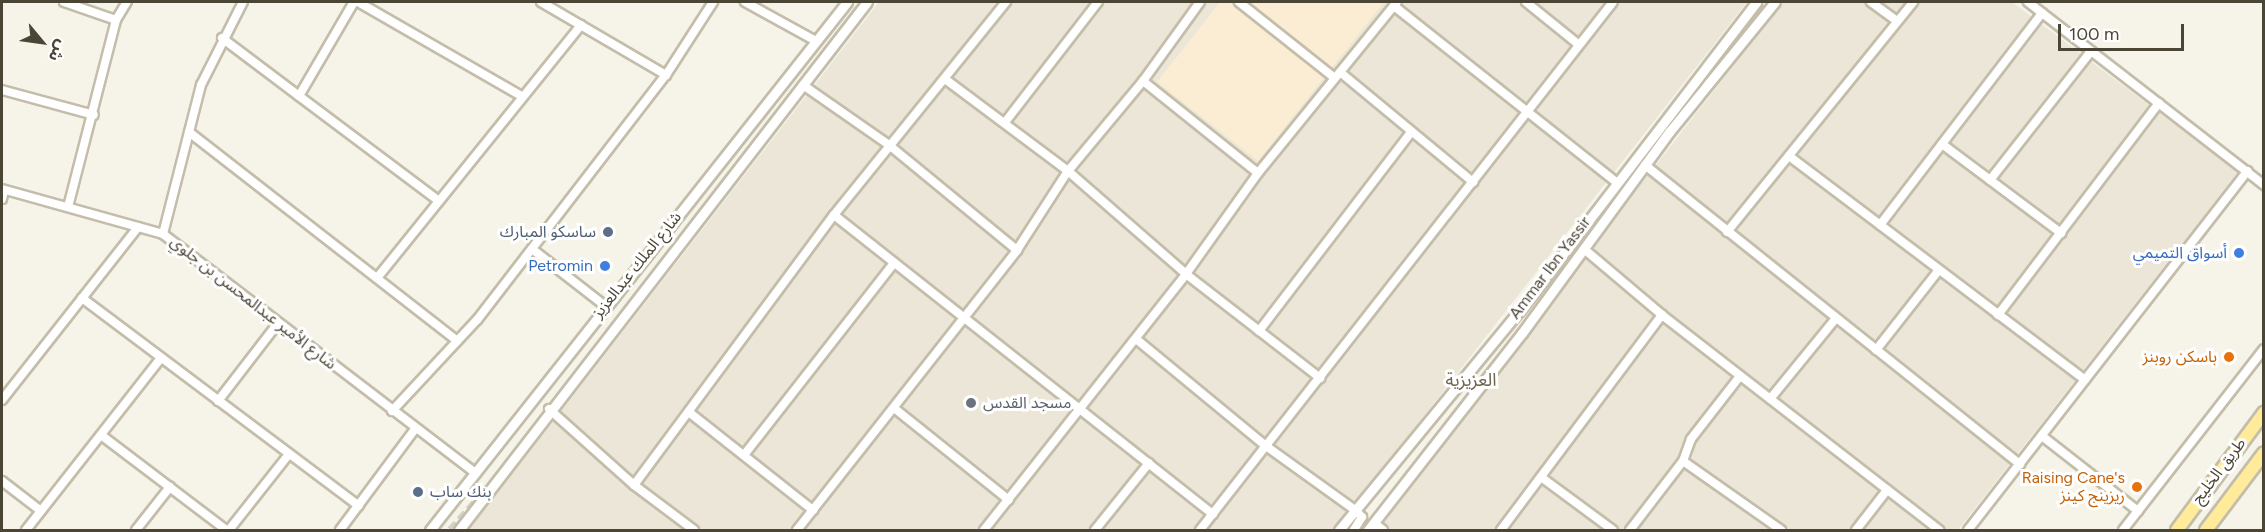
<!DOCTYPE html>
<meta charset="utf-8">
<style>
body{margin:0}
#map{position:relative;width:2265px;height:532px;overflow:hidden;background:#f6f4e9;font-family:Figtree,"Noto Sans Arabic",sans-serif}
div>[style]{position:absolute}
.residential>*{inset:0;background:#ebe6d7}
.commercial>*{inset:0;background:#faedd3}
.tertiary-tunnel>*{height:9px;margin-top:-4.5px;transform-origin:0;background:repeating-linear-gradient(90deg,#d4d1c5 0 9px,transparent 0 13.5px)}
.roads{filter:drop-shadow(2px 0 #c3bdaa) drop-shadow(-2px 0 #c3bdaa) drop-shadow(0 2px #c3bdaa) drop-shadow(0 -2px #c3bdaa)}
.minor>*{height:8px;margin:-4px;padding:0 4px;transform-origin:4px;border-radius:4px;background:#fff}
.tertiary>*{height:9px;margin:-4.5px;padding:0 4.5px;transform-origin:4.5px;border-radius:4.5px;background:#fff}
.primary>*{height:12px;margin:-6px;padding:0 6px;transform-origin:6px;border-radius:6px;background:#ffeb9a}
.dots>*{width:16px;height:16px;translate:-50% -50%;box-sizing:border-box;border:3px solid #fff;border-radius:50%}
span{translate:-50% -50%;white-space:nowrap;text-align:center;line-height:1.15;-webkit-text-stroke:6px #fff;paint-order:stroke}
.service-label{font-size:16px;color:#4e5e75}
.right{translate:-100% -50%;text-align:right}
.left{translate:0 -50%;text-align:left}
.shop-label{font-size:16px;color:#366cbe}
.street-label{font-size:16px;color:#4b4536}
.food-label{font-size:16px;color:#c56008}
.worship-label{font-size:16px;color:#5b616d}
.neighbourhood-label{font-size:18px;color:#6f644c}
.frame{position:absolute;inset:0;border:3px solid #4b4536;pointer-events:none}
.north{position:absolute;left:12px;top:12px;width:60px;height:60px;-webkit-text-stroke:4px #fff;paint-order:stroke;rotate:119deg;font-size:16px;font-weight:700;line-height:24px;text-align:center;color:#4b4536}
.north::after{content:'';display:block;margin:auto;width:21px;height:27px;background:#4b4536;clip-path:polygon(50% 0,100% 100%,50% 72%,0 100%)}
.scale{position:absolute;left:2058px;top:24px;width:126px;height:27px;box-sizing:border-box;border:3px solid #4b4536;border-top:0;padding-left:8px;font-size:18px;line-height:21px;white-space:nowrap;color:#4b4536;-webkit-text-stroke:4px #fff;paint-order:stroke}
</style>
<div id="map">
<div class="residential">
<i style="clip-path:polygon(879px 2px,1747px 2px,1335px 530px,469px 530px)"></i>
<i style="clip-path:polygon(1783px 2px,2012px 2px,2238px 172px,1958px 530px,1371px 530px)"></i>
</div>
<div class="commercial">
<i style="clip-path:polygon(1220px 2px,1384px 2px,1258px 161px,1157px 82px)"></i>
</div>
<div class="tertiary-tunnel">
<i style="left:451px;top:530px;width:51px;rotate:-48.2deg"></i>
</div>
<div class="roads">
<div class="minor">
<i style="left:64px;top:2px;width:55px;rotate:19.1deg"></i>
<i style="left:358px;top:2px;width:190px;rotate:29.9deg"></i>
<i style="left:541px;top:2px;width:145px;rotate:30.3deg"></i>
<i style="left:745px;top:2px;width:79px;rotate:28.8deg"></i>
<i style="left:1239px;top:2px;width:122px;rotate:38.4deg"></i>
<i style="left:1526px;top:2px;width:67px;rotate:38.9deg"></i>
<i style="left:1871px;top:2px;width:32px;rotate:36deg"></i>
<i style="left:2028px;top:2px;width:299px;rotate:37.8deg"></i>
<i style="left:1394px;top:6px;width:282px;rotate:38.4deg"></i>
<i style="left:222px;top:38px;width:96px;rotate:37deg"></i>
<i style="left:299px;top:96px;width:109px;rotate:-59.7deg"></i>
<i style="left:1340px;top:72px;width:173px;rotate:39.6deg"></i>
<i style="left:945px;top:79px;width:154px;rotate:36.8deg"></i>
<i style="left:1068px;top:171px;width:157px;rotate:41.1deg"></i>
<i style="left:1186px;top:274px;width:170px;rotate:37.8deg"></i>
<i style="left:1143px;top:81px;width:147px;rotate:38.7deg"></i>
<i style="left:803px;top:85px;width:105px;rotate:34.9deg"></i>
<i style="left:889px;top:145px;width:166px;rotate:39.4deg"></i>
<i style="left:2px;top:90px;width:95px;rotate:15.2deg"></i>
<i style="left:299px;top:96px;width:175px;rotate:36.9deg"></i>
<i style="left:1006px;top:121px;width:150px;rotate:-52.3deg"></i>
<i style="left:189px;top:132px;width:340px;rotate:37.9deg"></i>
<i style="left:1942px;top:144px;width:149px;rotate:36.8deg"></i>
<i style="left:1789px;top:156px;width:371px;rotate:37.1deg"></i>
<i style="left:1645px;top:165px;width:480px;rotate:38.6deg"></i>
<i style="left:1990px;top:180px;width:164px;rotate:-51.9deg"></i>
<i style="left:2px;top:189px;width:167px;rotate:15.6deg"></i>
<i style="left:163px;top:234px;width:394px;rotate:37.4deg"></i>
<i style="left:2px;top:199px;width:9px;rotate:-77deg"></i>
<i style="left:68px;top:207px;width:193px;rotate:-75.6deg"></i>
<i style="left:116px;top:20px;width:21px;rotate:-59deg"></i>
<i style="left:834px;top:215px;width:483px;rotate:38.3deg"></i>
<i style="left:1880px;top:225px;width:267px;rotate:-52.6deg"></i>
<i style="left:1727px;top:232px;width:296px;rotate:-51deg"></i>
<i style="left:163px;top:234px;width:154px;rotate:-75.7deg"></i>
<i style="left:201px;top:85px;width:93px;rotate:-63.2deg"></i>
<i style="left:532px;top:249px;width:91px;rotate:37.9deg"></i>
<i style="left:1584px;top:249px;width:102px;rotate:40.2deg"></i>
<i style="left:1662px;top:315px;width:351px;rotate:37.8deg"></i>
<i style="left:377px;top:278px;width:325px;rotate:-51.1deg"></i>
<i style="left:82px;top:298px;width:346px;rotate:36.9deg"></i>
<i style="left:1998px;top:315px;width:266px;rotate:-52.8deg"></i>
<i style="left:1259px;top:331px;width:250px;rotate:-52.6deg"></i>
<i style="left:1136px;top:339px;width:168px;rotate:39.5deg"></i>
<i style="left:1266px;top:446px;width:110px;rotate:35.7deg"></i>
<i style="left:1355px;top:510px;width:10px;rotate:45deg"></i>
<i style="left:1362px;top:517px;width:15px;rotate:122deg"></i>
<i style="left:1876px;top:350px;width:102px;rotate:-51.8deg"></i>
<i style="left:1770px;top:399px;width:104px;rotate:-50.8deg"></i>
<i style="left:2px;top:400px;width:220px;rotate:-51.8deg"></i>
<i style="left:218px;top:401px;width:98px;rotate:-52.4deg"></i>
<i style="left:894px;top:408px;width:147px;rotate:38.7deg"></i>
<i style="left:549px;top:409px;width:114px;rotate:41.8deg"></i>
<i style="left:634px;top:485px;width:75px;rotate:36.9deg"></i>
<i style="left:392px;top:411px;width:125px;rotate:-47deg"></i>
<i style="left:477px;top:320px;width:309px;rotate:-52.4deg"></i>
<i style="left:666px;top:75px;width:87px;rotate:-57.2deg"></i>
<i style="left:690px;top:413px;width:157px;rotate:38.3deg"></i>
<i style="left:101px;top:435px;width:157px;rotate:37.2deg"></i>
<i style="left:2042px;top:436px;width:122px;rotate:38deg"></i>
<i style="left:744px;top:455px;width:244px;rotate:-52deg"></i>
<i style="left:1683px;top:461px;width:23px;rotate:-70deg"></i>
<i style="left:1691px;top:439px;width:80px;rotate:-52.1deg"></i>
<i style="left:1541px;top:477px;width:89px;rotate:36.4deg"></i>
<i style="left:2px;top:481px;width:49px;rotate:37.6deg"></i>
<i style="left:634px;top:485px;width:336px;rotate:-53.5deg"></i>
<i style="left:834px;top:215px;width:274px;rotate:-51.1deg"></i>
<i style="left:1374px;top:523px;width:11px;rotate:38deg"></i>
<i style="left:26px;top:530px;width:219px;rotate:-51.9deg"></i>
<i style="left:136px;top:530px;width:55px;rotate:-51.7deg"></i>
<i style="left:229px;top:530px;width:97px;rotate:-51.7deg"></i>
<i style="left:340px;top:530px;width:126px;rotate:-53.4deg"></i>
<i style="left:797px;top:530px;width:356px;rotate:-51.8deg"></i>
<i style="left:1017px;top:250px;width:94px;rotate:-57.2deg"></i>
<i style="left:1068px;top:171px;width:117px;rotate:-50.2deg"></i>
<i style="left:1143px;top:81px;width:97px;rotate:-54.2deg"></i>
<i style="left:984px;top:530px;width:326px;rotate:-51.7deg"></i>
<i style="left:1186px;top:274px;width:124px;rotate:-54.5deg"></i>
<i style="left:1258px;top:173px;width:220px;rotate:-50.9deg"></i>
<i style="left:1095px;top:530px;width:86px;rotate:-51.1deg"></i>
<i style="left:1200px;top:530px;width:670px;rotate:-51.97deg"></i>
<i style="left:1501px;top:530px;width:269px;rotate:-53.2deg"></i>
<i style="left:1630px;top:530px;width:87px;rotate:-52.5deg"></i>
<i style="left:1683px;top:461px;width:120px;rotate:35.1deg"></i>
<i style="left:1856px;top:530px;width:51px;rotate:-52.2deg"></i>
<i style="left:1968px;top:530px;width:455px;rotate:-52.1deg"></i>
<i style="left:2123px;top:530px;width:229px;rotate:-52.1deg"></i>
</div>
<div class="tertiary">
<i style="left:430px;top:530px;width:673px;rotate:-51.7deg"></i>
<i style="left:459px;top:530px;width:667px;rotate:-52.31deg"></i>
<i style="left:1339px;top:530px;width:285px;rotate:-50.6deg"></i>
<i style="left:1520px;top:310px;width:388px;rotate:-52.5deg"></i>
<i style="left:1368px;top:530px;width:250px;rotate:-52deg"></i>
<i style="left:1522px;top:333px;width:250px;rotate:-53.8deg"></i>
<i style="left:1670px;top:131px;width:166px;rotate:-50.9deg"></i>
</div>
<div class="primary">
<i style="left:2177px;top:530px;width:146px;rotate:-53.4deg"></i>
<i style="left:2206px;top:530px;width:96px;rotate:-53deg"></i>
</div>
</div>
<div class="dots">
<i style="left:608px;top:232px;background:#5c6f8a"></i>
<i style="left:2239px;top:253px;background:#3f7fe0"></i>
<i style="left:605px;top:266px;background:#3f7fe0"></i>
<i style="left:2229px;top:357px;background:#e8710a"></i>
<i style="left:971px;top:403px;background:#6b7280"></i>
<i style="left:2137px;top:487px;background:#e8710a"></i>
<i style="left:418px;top:492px;background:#5c6f8a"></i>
</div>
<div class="service-label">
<span class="right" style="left:596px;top:232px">ساسكو المبارك</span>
<span class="left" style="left:430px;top:492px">بنك ساب</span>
</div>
<div class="shop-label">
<span class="right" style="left:2227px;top:253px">أسواق التميمي</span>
<span class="right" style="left:593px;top:266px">Petromin</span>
</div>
<div class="street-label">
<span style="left:637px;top:265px;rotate:-51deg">شارع الملك عبدالعزيز</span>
<span style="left:1550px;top:268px;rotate:-53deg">Ammar Ibn Yassir</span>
<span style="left:253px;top:303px;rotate:38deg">شارع الأمير عبدالمحسن بن جلوي</span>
<span style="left:2219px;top:471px;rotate:-53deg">طريق الخليج</span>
</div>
<div class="food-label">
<span class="right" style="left:2217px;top:357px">باسكن روبنز</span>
<span class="right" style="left:2125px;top:487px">Raising Cane's<br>ريزينج كينز</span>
</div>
<div class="worship-label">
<span class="left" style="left:983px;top:403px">مسجد القدس</span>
</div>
<div class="neighbourhood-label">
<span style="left:1471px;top:380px">العزيزية</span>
</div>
<div class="frame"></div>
<div class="north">ش</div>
<div class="scale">100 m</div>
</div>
